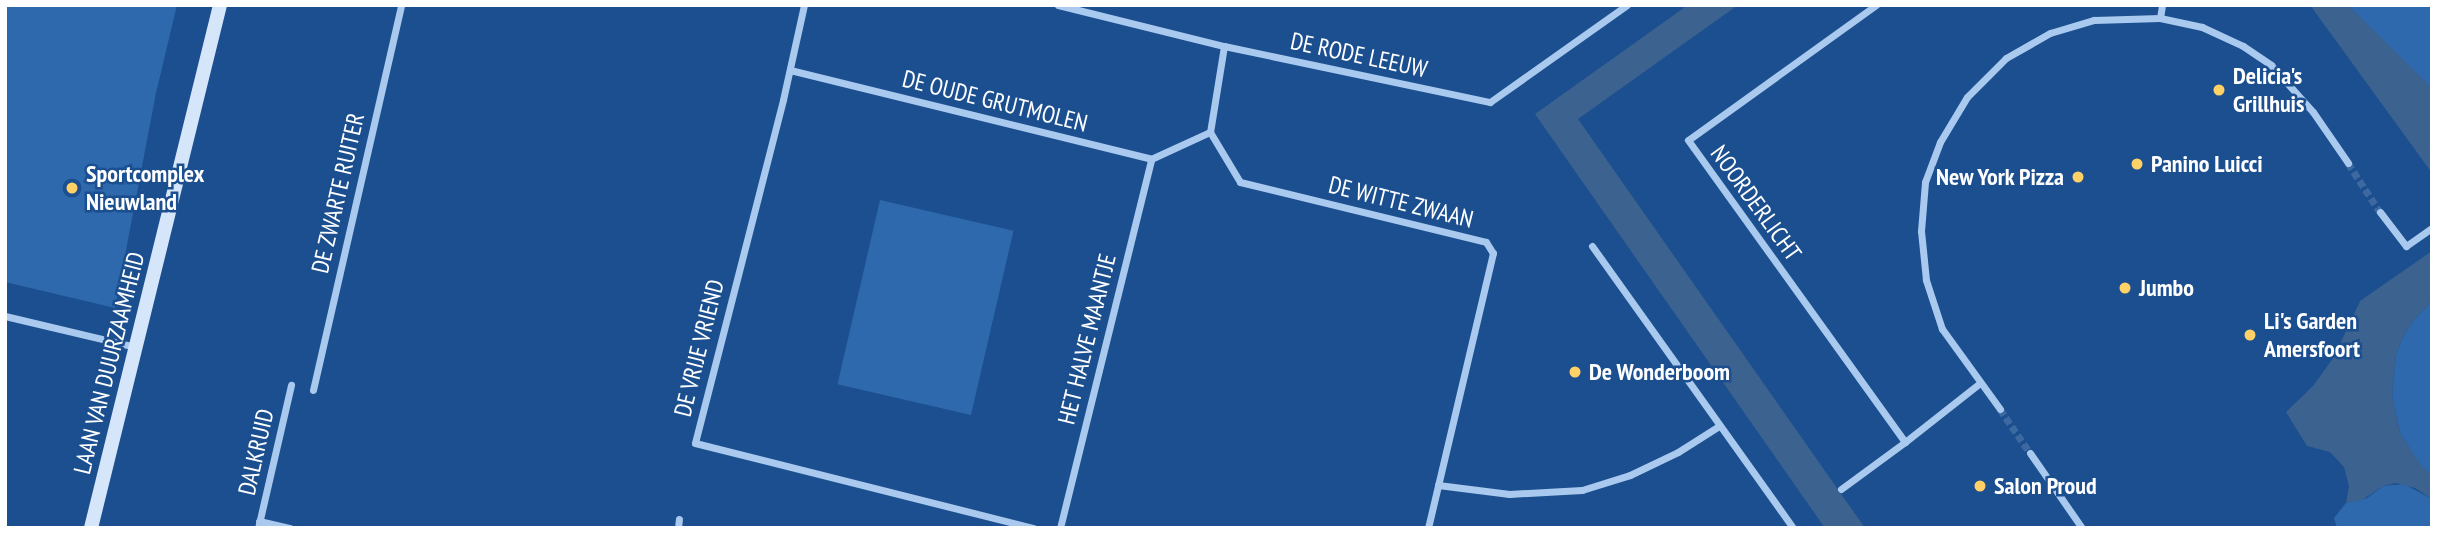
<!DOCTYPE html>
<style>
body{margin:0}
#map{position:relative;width:2437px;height:533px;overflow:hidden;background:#1b4f8f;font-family:"PT Sans Narrow",sans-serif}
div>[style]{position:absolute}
.green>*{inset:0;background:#2e69ad;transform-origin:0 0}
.water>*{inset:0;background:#3c6290}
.street-tunnel>*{height:7px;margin-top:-3.5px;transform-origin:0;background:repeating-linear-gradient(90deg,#3d69a0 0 7px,transparent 0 10.5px)}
.street>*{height:7px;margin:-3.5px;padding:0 3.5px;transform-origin:3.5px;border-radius:3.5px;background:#a9c9ee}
.secondary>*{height:14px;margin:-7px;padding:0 7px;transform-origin:7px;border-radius:7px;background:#d6e6fa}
.dots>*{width:19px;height:19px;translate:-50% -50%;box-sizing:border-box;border:4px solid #1b4f8f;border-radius:50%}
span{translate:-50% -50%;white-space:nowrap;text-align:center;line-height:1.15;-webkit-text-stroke:5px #1b4f8f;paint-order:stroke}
.street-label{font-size:24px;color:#fff}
.poi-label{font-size:24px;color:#fff;font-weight:700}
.left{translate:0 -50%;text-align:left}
.right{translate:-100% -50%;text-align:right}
.frame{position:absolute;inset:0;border:7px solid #fff;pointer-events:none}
</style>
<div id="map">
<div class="green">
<i style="clip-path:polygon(5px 5px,177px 5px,156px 93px,115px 308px,5px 282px)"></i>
<i style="clip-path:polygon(2348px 5px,2432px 5px,2432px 88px,2402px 61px)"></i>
<i style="left:880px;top:200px;width:137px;height:189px;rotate:13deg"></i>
<i style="clip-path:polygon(2432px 301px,2432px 475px,2421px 466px,2400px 433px,2392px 395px,2396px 355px,2403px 337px,2414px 320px)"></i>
<i style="clip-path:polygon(2404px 484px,2432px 499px,2432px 528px,2337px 528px,2334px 518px,2346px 503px,2367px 498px,2383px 486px)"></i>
</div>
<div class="water">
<i style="clip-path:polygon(1688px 5px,1738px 5px,1578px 119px,1865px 528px,1825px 528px,1535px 114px)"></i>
<i style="clip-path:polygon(2310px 5px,2348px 5px,2432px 88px,2432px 173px)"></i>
<i style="clip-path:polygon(2432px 251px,2432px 301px,2414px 320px,2403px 337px,2396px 355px,2392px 395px,2400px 433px,2421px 465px,2432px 475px,2432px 499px,2415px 488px,2396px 483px,2383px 486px,2362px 500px,2346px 503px,2349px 486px,2344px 467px,2330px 452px,2307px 446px,2286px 412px,2313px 386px,2334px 357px,2360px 301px)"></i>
</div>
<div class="street-tunnel">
<i style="left:2348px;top:163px;width:59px;rotate:56.9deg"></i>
<i style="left:2000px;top:409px;width:53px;rotate:55.7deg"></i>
</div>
<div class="street">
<i style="left:804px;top:5px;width:97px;rotate:102.5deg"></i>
<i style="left:783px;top:100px;width:354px;rotate:104.4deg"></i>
<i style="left:695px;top:443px;width:349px;rotate:14.1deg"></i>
<i style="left:1058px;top:5px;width:171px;rotate:13.9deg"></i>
<i style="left:1224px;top:46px;width:272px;rotate:11.9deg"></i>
<i style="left:1490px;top:102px;width:168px;rotate:-35.3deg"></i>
<i style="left:1876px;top:5px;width:231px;rotate:144.3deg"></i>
<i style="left:1688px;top:140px;width:372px;rotate:54.3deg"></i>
<i style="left:1905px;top:442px;width:95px;rotate:-38.2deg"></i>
<i style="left:2160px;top:18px;width:13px;rotate:-81deg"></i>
<i style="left:1224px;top:46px;width:87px;rotate:99.2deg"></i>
<i style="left:1210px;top:132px;width:58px;rotate:59deg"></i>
<i style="left:1240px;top:182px;width:253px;rotate:13.7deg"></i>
<i style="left:1486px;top:242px;width:13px;rotate:58deg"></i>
<i style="left:1493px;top:253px;width:283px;rotate:103.3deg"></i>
<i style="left:790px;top:70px;width:372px;rotate:13.8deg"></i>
<i style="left:1151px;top:159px;width:65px;rotate:-24.6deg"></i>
<i style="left:2380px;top:212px;width:43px;rotate:52.6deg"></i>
<i style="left:2406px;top:246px;width:32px;rotate:-35deg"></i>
<i style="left:1592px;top:246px;width:346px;rotate:54.5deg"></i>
<i style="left:5px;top:316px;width:135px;rotate:13.3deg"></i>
<i style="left:313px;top:390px;width:395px;rotate:-77.1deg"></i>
<i style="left:2000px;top:409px;width:99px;rotate:-125.9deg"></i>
<i style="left:1942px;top:329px;width:52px;rotate:-108.1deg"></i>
<i style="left:1926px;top:280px;width:49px;rotate:-95.8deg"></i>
<i style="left:1921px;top:231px;width:49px;rotate:-85.3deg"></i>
<i style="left:1925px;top:182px;width:43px;rotate:-69.4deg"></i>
<i style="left:1940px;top:142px;width:52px;rotate:-59deg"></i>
<i style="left:1967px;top:97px;width:55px;rotate:-45deg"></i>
<i style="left:2006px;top:58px;width:51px;rotate:-29.6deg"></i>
<i style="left:2050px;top:33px;width:46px;rotate:-16.5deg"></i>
<i style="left:2094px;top:20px;width:66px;rotate:-1.7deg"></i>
<i style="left:2160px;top:18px;width:43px;rotate:12.1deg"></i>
<i style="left:2202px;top:27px;width:45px;rotate:24.9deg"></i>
<i style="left:2243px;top:46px;width:34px;rotate:34deg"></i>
<i style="left:2271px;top:65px;width:63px;rotate:48.2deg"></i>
<i style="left:2313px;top:112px;width:62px;rotate:55.5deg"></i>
<i style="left:2030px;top:453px;width:91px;rotate:55.3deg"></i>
<i style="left:1438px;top:485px;width:72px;rotate:7.2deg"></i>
<i style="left:1509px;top:494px;width:73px;rotate:-3.1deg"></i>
<i style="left:1582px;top:490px;width:50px;rotate:-17.4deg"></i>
<i style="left:1630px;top:475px;width:53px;rotate:-25.6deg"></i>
<i style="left:1678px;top:452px;width:49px;rotate:-32.4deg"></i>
<i style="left:1841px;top:489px;width:79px;rotate:-36.3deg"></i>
<i style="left:259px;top:521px;width:32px;rotate:13deg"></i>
<i style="left:258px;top:528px;width:147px;rotate:-77deg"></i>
<i style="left:678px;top:528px;width:9px;rotate:-84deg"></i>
<i style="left:1060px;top:528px;width:380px;rotate:-76.1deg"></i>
</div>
<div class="secondary">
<i style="left:91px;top:528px;width:539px;rotate:-76.14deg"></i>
</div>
<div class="dots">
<i style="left:2219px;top:90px;background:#ffd166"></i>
<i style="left:2137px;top:164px;background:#ffd166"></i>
<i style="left:2078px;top:177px;background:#ffd166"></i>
<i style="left:72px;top:188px;background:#ffd166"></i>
<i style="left:2125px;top:288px;background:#ffd166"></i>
<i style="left:2250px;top:335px;background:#ffd166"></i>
<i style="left:1575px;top:372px;background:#ffd166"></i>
<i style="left:1980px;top:486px;background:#ffd166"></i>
</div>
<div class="street-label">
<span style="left:1359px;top:55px;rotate:12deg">DE RODE LEEUW</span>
<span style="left:995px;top:101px;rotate:14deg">DE OUDE GRUTMOLEN</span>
<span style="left:338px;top:193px;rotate:-77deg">DE ZWARTE RUITER</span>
<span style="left:1401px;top:202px;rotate:14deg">DE WITTE ZWAAN</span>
<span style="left:1756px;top:203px;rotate:54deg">NOORDERLICHT</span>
<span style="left:1087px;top:339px;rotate:-76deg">HET HALVE MAANTJE</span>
<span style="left:699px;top:348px;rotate:-76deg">DE VRIJE VRIEND</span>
<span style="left:109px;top:363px;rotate:-76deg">LAAN VAN DUURZAAMHEID</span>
<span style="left:256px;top:452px;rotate:-77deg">DALKRUID</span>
</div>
<div class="poi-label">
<span class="left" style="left:2233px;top:90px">Delicia's<br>Grillhuis</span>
<span class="left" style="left:2151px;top:164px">Panino Luicci</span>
<span class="left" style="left:86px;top:188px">Sportcomplex<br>Nieuwland</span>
<span class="right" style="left:2064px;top:177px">New York Pizza</span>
<span class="left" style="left:2139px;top:288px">Jumbo</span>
<span class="left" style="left:2264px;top:335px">Li's Garden<br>Amersfoort</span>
<span class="left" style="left:1589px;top:372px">De Wonderboom</span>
<span class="left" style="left:1994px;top:486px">Salon Proud</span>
</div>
<div class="frame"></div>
</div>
